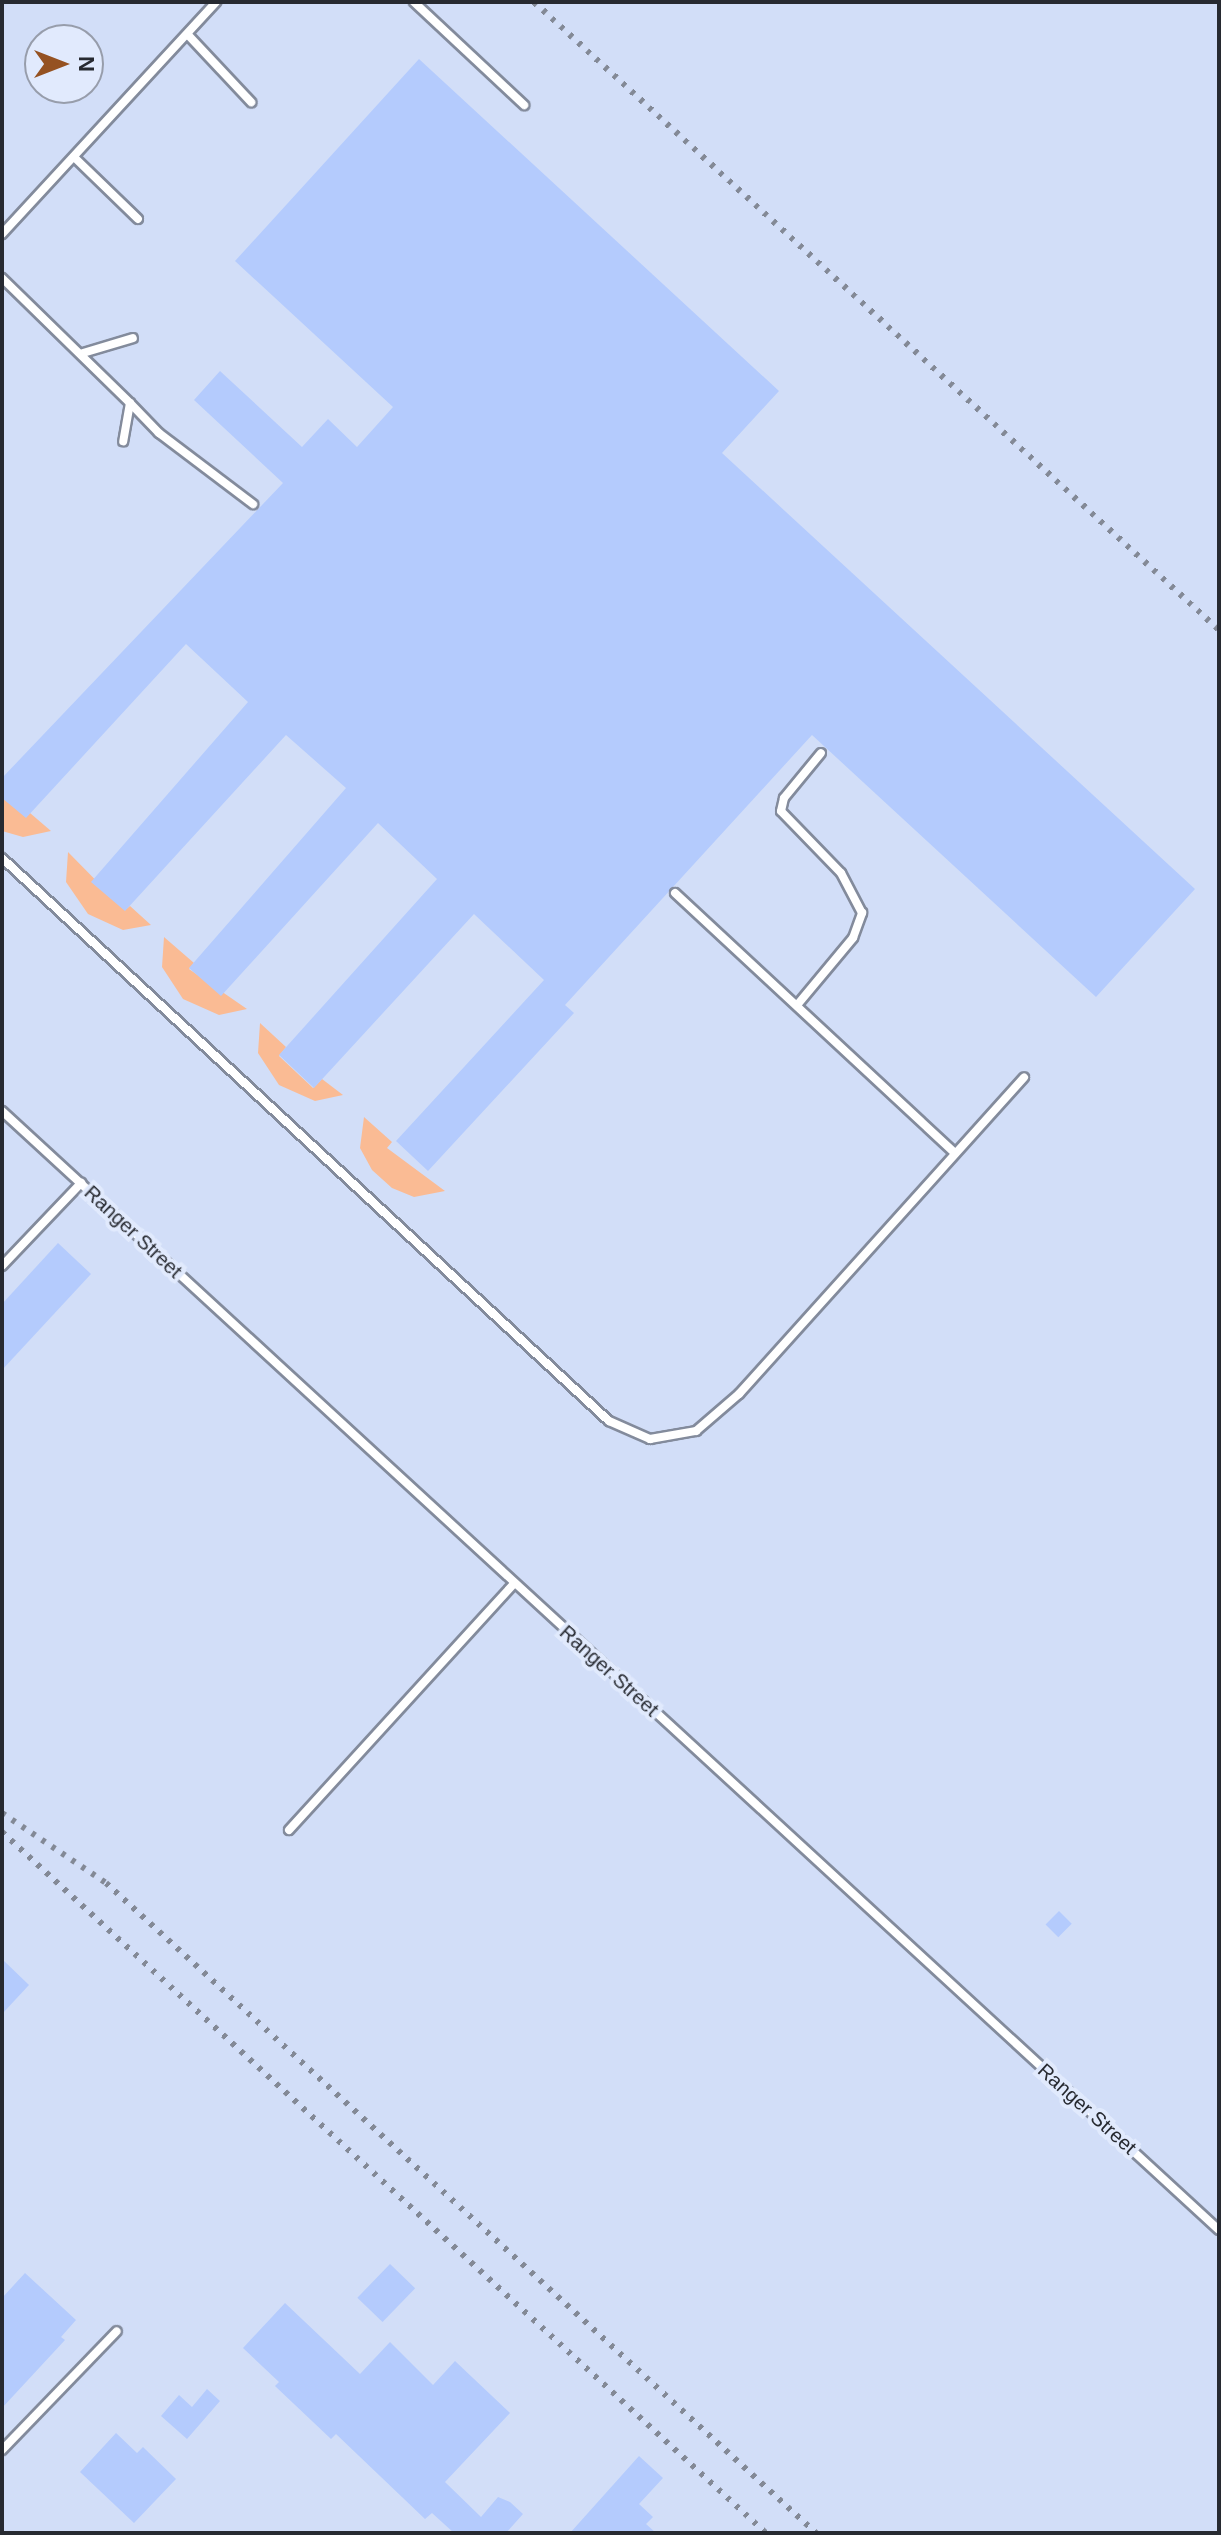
<!DOCTYPE html>
<style>
body{margin:0}
#map{position:relative;width:1221px;height:2535px;overflow:hidden;background:#e1eafd;font-family:Arial,sans-serif}
div>[style]{position:absolute}
.built>*{inset:0;background:#d2def8}
.green>*{inset:0;background:#fabb94}
.building>*{inset:0;background:#b4cbfd;transform-origin:0 0}
.roads{filter:drop-shadow(2px 0 #838b9c) drop-shadow(-2px 0 #838b9c) drop-shadow(0 2px #838b9c) drop-shadow(0 -2px #838b9c)}
.service>*{height:8px;margin:-4px;padding:0 4px;transform-origin:4px;border-radius:4px;background:#fff}
.rail>*{height:6px;margin-top:-3px;transform-origin:0;background:repeating-linear-gradient(90deg,#838996 0 4px,transparent 0 12px)}
span{translate:-50% -50%;white-space:nowrap;text-align:center;line-height:1.15;-webkit-text-stroke:8px #e1eafd;paint-order:stroke}
.street-label{font-size:20px;color:#272a31}
.frame{position:absolute;inset:0;border:4px solid #272a31;pointer-events:none}
.north{position:absolute;left:24px;top:24px;width:80px;height:80px;box-sizing:border-box;background:#e1eafd;border:2px solid #979dab;border-radius:50%;rotate:90deg;font-size:22px;font-weight:700;line-height:32px;text-align:center;color:#272a31}
.north::after{content:'';display:block;margin:auto;width:28px;height:36px;background:#955222;clip-path:polygon(50% 0,100% 100%,50% 72%,0 100%)}
</style>
<div id="map">
<div class="built">
<i style="clip-path:polygon(evenodd,2px 2px,1219px 2px,1219px 2533px,2px 2533px,2px 2px,40px 40px,88px 40px,88px 88px,40px 88px,40px 40px)"></i>
</div>
<div class="green">
<i style="clip-path:polygon(2px 798px,30px 813px,51px 831px,23px 837px,2px 831px)"></i>
<i style="clip-path:polygon(68px 852px,125px 910px,130px 906px,151px 925px,123px 930px,88px 914px,66px 882px)"></i>
<i style="clip-path:polygon(164px 937px,194px 963px,189px 969px,247px 1009px,219px 1015px,183px 999px,162px 967px)"></i>
<i style="clip-path:polygon(260px 1023px,286px 1047px,279px 1056px,313px 1088px,322px 1079px,343px 1095px,315px 1101px,279px 1085px,258px 1053px)"></i>
<i style="clip-path:polygon(364px 1117px,392px 1142px,387px 1148px,445px 1191px,414px 1197px,392px 1188px,372px 1170px,360px 1148px)"></i>
</div>
<div class="building">
<i style="clip-path:polygon(419px 59px,779px 391px,722px 453px,1195px 889px,1096px 997px,812px 735px,565px 1005px,574px 1013px,428px 1171px,396px 1141px,544px 980px,474px 914px,314px 1088px,279px 1055px,437px 879px,378px 823px,221px 996px,189px 968px,346px 788px,286px 735px,125px 911px,91px 882px,248px 702px,186px 644px,26px 818px,2px 798px,2px 778px,283px 483px,194px 400px,220px 371px,302px 447px,328px 419px,357px 447px,393px 407px,235px 261px)"></i>
<i style="clip-path:polygon(58px 1243px,91px 1274px,2px 1370px,2px 1304px)"></i>
<i style="left:1059px;top:1911px;width:18px;height:19px;rotate:45deg"></i>
<i style="clip-path:polygon(2px 1959px,29px 1985px,2px 2014px)"></i>
<i style="left:390px;top:2264px;width:35px;height:47px;rotate:44deg"></i>
<i style="clip-path:polygon(25px 2273px,76px 2320px,61px 2337px,65px 2340px,2px 2408px,2px 2298px)"></i>
<i style="clip-path:polygon(285px 2303px,360px 2374px,390px 2342px,433px 2385px,455px 2361px,510px 2413px,445px 2482px,481px 2517px,498px 2497px,510px 2502px,523px 2514px,506px 2533px,454px 2533px,432px 2513px,425px 2519px,336px 2434px,331px 2439px,275px 2386px,279px 2382px,243px 2348px)"></i>
<i style="clip-path:polygon(207px 2389px,220px 2401px,187px 2439px,161px 2416px,179px 2395px,192px 2407px)"></i>
<i style="clip-path:polygon(116px 2433px,137px 2453px,143px 2447px,176px 2479px,134px 2523px,80px 2472px)"></i>
<i style="clip-path:polygon(639px 2456px,663px 2478px,639px 2504px,653px 2517px,646px 2524px,656px 2533px,570px 2533px)"></i>
</div>
<div class="roads">
<div class="service">
<i style="left:414px;top:2px;width:151px;rotate:43.1deg"></i>
<i style="left:189px;top:36px;width:91px;rotate:46.8deg"></i>
<i style="left:74px;top:157px;width:89px;rotate:44.1deg"></i>
<i style="left:2px;top:234px;width:316px;rotate:-47.3deg"></i>
<i style="left:2px;top:278px;width:179px;rotate:44.3deg"></i>
<i style="left:130px;top:403px;width:39px;rotate:100deg"></i>
<i style="left:83px;top:353px;width:52px;rotate:-16.7deg"></i>
<i style="left:130px;top:403px;width:42px;rotate:46deg"></i>
<i style="left:159px;top:433px;width:118px;rotate:37.1deg"></i>
<i style="left:2px;top:858px;width:828px;rotate:42.85deg"></i>
<i style="left:609px;top:1421px;width:45px;rotate:23.7deg"></i>
<i style="left:650px;top:1439px;width:47px;rotate:-9.9deg"></i>
<i style="left:696px;top:1431px;width:57px;rotate:-40.7deg"></i>
<i style="left:739px;top:1394px;width:426px;rotate:-48deg"></i>
<i style="left:675px;top:893px;width:382px;rotate:42.9deg"></i>
<i style="left:798px;top:1004px;width:86px;rotate:-50.2deg"></i>
<i style="left:853px;top:938px;width:27px;rotate:-70deg"></i>
<i style="left:862px;top:913px;width:45px;rotate:-117.7deg"></i>
<i style="left:841px;top:873px;width:86px;rotate:-134.1deg"></i>
<i style="left:781px;top:811px;width:13px;rotate:-77deg"></i>
<i style="left:784px;top:798px;width:58px;rotate:-50.6deg"></i>
<i style="left:2px;top:1111px;width:1653px;rotate:42.6deg"></i>
<i style="left:2px;top:1266px;width:115px;rotate:-46.4deg"></i>
<i style="left:289px;top:1830px;width:333px;rotate:-47.6deg"></i>
<i style="left:2px;top:2450px;width:165px;rotate:-46deg"></i>
</div>
</div>
<div class="rail">
<i style="left:534px;top:2px;width:929px;rotate:42.51deg"></i>
<i style="left:2px;top:1813px;width:125px;rotate:33.9deg"></i>
<i style="left:106px;top:1883px;width:963px;rotate:42.47deg"></i>
<i style="left:2px;top:1832px;width:1037px;rotate:42.54deg"></i>
</div>
<div class="street-label">
<span style="left:133px;top:1232px;rotate:43deg">Ranger Street</span>
<span style="left:609px;top:1671px;rotate:42deg">Ranger Street</span>
<span style="left:1087px;top:2109px;rotate:42deg">Ranger Street</span>
</div>
<div class="frame"></div>
<div class="north">N</div>
</div>
